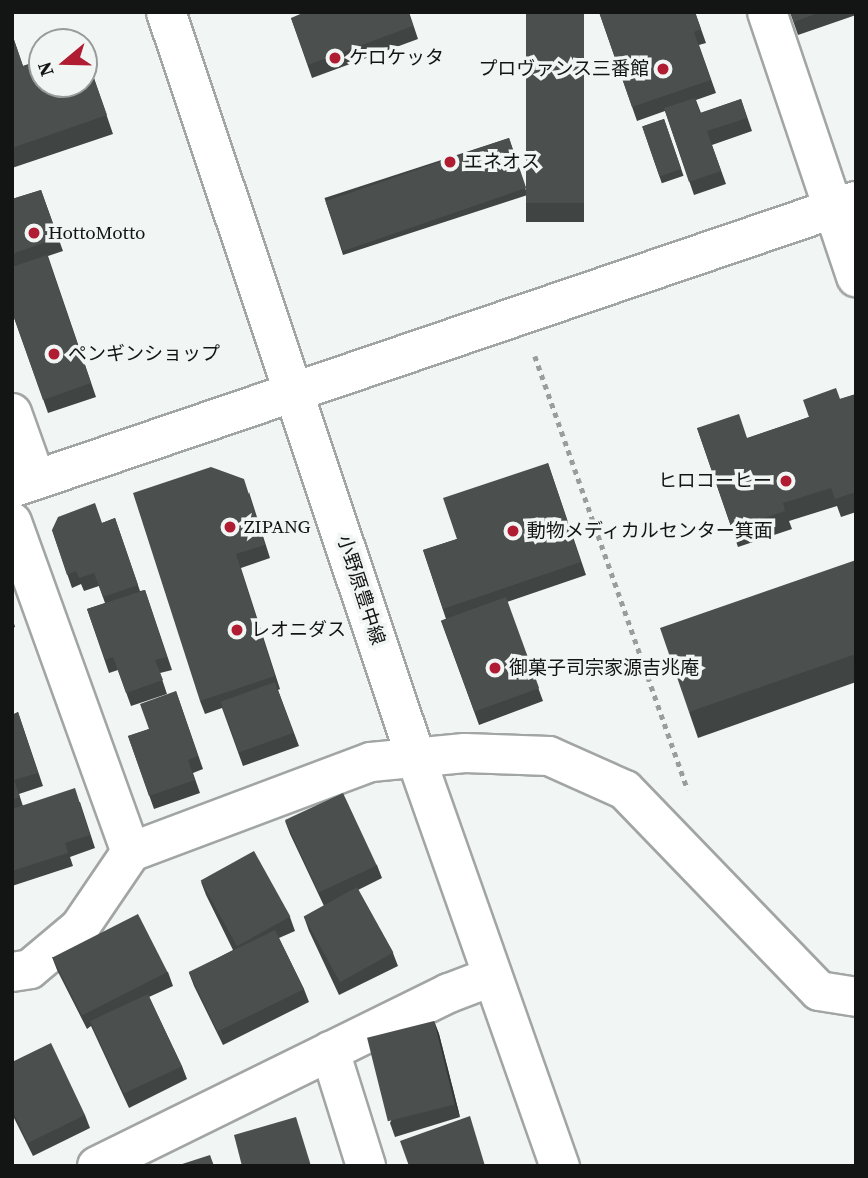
<!DOCTYPE html>
<meta charset="utf-8">
<style>
body{margin:0}
#map{position:relative;width:868px;height:1178px;overflow:hidden;background:#f1f5f4;font-family:"Source Serif 4","Noto Sans JP",serif}
div>[style]{position:absolute}
.path>*{height:4.5px;margin-top:-2.25px;transform-origin:0;background:repeating-linear-gradient(90deg,#9a9d9c 0 5px,transparent 0 10px)}
.roads{filter:drop-shadow(2px 0 #a1a5a4) drop-shadow(-2px 0 #a1a5a4) drop-shadow(0 2px #a1a5a4) drop-shadow(0 -2px #a1a5a4)}
.street>*{height:38px;margin:-19px;padding:0 19px;transform-origin:19px;border-radius:19px;background:#fff}
.secondary>*{height:38px;margin:-19px;padding:0 19px;transform-origin:19px;border-radius:19px;background:#fff}
.wall>*{inset:0;background:#404442;transform-origin:0 0}
.shaded-wall>*{inset:0;background:#343736}
.building>*{inset:0;background:#4b4f4d;transform-origin:0 0}
.dots>*{width:19px;height:19px;translate:-50% -50%;box-sizing:border-box;border:4px solid #f1f5f4;border-radius:50%}
span{translate:-50% -50%;white-space:nowrap;text-align:center;line-height:1.15;-webkit-text-stroke:7px #f1f5f4;paint-order:stroke}
.poi-label{font-size:19px;color:#131514}
.left{translate:0 -50%;text-align:left}
.right{translate:-100% -50%;text-align:right}
.street-label{font-size:19px;color:#131514}
.frame{position:absolute;inset:0;border:14px solid #131514;pointer-events:none}
.north{position:absolute;left:28px;top:28px;width:70px;height:70px;box-sizing:border-box;background:#f1f5f4;border:2px solid #989b9a;border-radius:50%;rotate:251deg;font-size:19px;font-weight:700;line-height:28px;text-align:center;color:#131514}
.north::after{content:'';display:block;margin:auto;width:24px;height:32px;background:#b01d33;clip-path:polygon(50% 0,100% 100%,50% 72%,0 100%)}
</style>
<div id="map">
<div class="path">
<i style="left:535px;top:356px;width:460px;rotate:70.6deg"></i>
</div>
<div class="roads">
<div class="street">
<i style="left:767px;top:12px;width:280px;rotate:71.4deg"></i>
<i style="left:12px;top:413px;width:71px;rotate:70.3deg"></i>
<i style="left:12px;top:522px;width:351px;rotate:70.2deg"></i>
<i style="left:12px;top:972px;width:18px;rotate:-9deg"></i>
<i style="left:30px;top:969px;width:65px;rotate:-40deg"></i>
<i style="left:80px;top:927px;width:91px;rotate:-55.8deg"></i>
<i style="left:131px;top:852px;width:256px;rotate:-20.6deg"></i>
<i style="left:371px;top:762px;width:94px;rotate:-5.5deg"></i>
<i style="left:465px;top:753px;width:84px;rotate:2deg"></i>
<i style="left:549px;top:756px;width:83px;rotate:24.1deg"></i>
<i style="left:625px;top:790px;width:279px;rotate:46deg"></i>
<i style="left:819px;top:991px;width:37px;rotate:9deg"></i>
<i style="left:330px;top:1051px;width:121px;rotate:72.6deg"></i>
<i style="left:97px;top:1166px;width:392px;rotate:-26.2deg"></i>
<i style="left:449px;top:993px;width:45px;rotate:-20.9deg"></i>
</div>
<div class="secondary">
<i style="left:166px;top:12px;width:787px;rotate:71.47deg"></i>
<i style="left:416px;top:758px;width:433px;rotate:70.6deg"></i>
<i style="left:12px;top:488px;width:891px;rotate:-18.78deg"></i>
</div>
</div>
<div class="wall">
<i style="clip-path:polygon(409px 12px,418px 39px,312px 78px,291px 18px)"></i>
<i style="left:526px;top:12px;width:58px;height:210px"></i>
<i style="clip-path:polygon(599px 12px,695px 12px,706px 43px,699px 45px,716px 93px,696px 100px,701px 113px,741px 99px,752px 131px,712px 145px,726px 184px,694px 195px,665px 111px,637px 121px)"></i>
<i style="clip-path:polygon(790px 12px,856px 12px,856px 15px,798px 35px)"></i>
<i style="clip-path:polygon(12px 34px,23px 66px,84px 49px,113px 134px,12px 168px)"></i>
<i style="left:664px;top:119px;width:60px;height:23px;rotate:71deg"></i>
<i style="left:509px;top:138px;width:60px;height:194px;rotate:72deg"></i>
<i style="clip-path:polygon(41px 190px,63px 251px,48px 256px,96px 397px,48px 413px,12px 312px,12px 199px)"></i>
<i style="clip-path:polygon(856px 394px,856px 512px,841px 517px,837px 506px,789px 521px,792px 529px,738px 547px,697px 428px,748px 438px,809px 417px,840px 399px)"></i>
<i style="clip-path:polygon(548px 463px,586px 575px,507px 602px,543px 701px,479px 725px,441px 621px,446px 619px,423px 550px,457px 539px)"></i>
<i style="clip-path:polygon(249px 492px,270px 558px,241px 568px,280px 689px,278px 690px,299px 746px,243px 766px,222px 708px,205px 714px,200px 701px)"></i>
<i style="clip-path:polygon(115px 518px,140px 591px,145px 590px,172px 670px,160px 673px,167px 694px,131px 706px,118px 670px,109px 673px,87px 609px,105px 603px,99px 586px,84px 591px,81px 584px,72px 588px,52px 530px,102px 523px)"></i>
<i style="clip-path:polygon(856px 560px,856px 682px,698px 738px,689px 712px)"></i>
<i style="clip-path:polygon(12px 617px,15px 627px,12px 628px)"></i>
<i style="clip-path:polygon(176px 691px,203px 769px,193px 773px,200px 793px,154px 809px,128px 736px,149px 729px)"></i>
<i style="clip-path:polygon(18px 712px,43px 786px,19px 794px,23px 806px,80px 802px,95px 848px,70px 857px,73px 866px,12px 886px,12px 715px)"></i>
<i style="clip-path:polygon(285px 821px,377px 865px,382px 878px,358px 890px,393px 953px,398px 966px,339px 995px,309px 931px,304px 917px,324px 906px,290px 834px)"></i>
<i style="clip-path:polygon(201px 882px,290px 917px,295px 931px,279px 938px,304px 989px,309px 1002px,223px 1045px,194px 986px,189px 973px,233px 950px,206px 895px)"></i>
<i style="clip-path:polygon(52px 957px,168px 972px,173px 986px,149px 997px,182px 1066px,187px 1079px,129px 1108px,91px 1026px,87px 1029px,57px 970px)"></i>
<i style="clip-path:polygon(434px 1021px,439px 1034px,460px 1117px,395px 1137px,390px 1123px)"></i>
<i style="clip-path:polygon(12px 1062px,85px 1115px,90px 1128px,33px 1156px,12px 1114px)"></i>
</div>
<div class="shaded-wall">
<i style="clip-path:polygon(434px 1021px,439px 1034px,460px 1117px,455px 1104px)"></i>
</div>
<div class="building">
<i style="clip-path:polygon(305px 12px,408px 12px,413px 26px,308px 65px,291px 18px)"></i>
<i style="left:526px;top:12px;width:58px;height:191px"></i>
<i style="clip-path:polygon(599px 12px,695px 12px,701px 29px,694px 32px,711px 80px,632px 107px)"></i>
<i style="clip-path:polygon(790px 12px,821px 12px,794px 22px)"></i>
<i style="clip-path:polygon(12px 34px,23px 66px,42px 59px,42px 84px,84px 84px,84px 50px,107px 115px,12px 148px)"></i>
<i style="clip-path:polygon(695px 98px,700px 113px,741px 99px,747px 118px,707px 131px,721px 171px,689px 182px,664px 108px)"></i>
<i style="left:664px;top:119px;width:53px;height:23px;rotate:71deg"></i>
<i style="left:509px;top:138px;width:53px;height:194px;rotate:71deg"></i>
<i style="clip-path:polygon(41px 190px,58px 238px,12px 254px,12px 199px)"></i>
<i style="clip-path:polygon(47px 255px,91px 383px,43px 400px,12px 312px,12px 267px)"></i>
<i style="clip-path:polygon(836px 388px,840px 399px,856px 394px,856px 492px,835px 499px,831px 488px,783px 503px,785px 511px,732px 529px,697px 428px,739px 414px,747px 438px,809px 417px,803px 400px)"></i>
<i style="clip-path:polygon(548px 463px,581px 562px,443px 609px,423px 550px,457px 539px,443px 498px)"></i>
<i style="clip-path:polygon(211px 467px,244px 479px,265px 545px,236px 554px,275px 676px,200px 701px,133px 493px)"></i>
<i style="clip-path:polygon(95px 503px,102px 523px,115px 518px,138px 585px,103px 597px,94px 573px,79px 578px,76px 571px,67px 575px,52px 530px,58px 517px)"></i>
<i style="clip-path:polygon(856px 560px,856px 654px,689px 712px,660px 628px)"></i>
<i style="clip-path:polygon(145px 590px,167px 657px,155px 660px,163px 680px,126px 693px,113px 657px,105px 660px,87px 609px)"></i>
<i style="left:506px;top:597px;width:97px;height:69px;rotate:70deg"></i>
<i style="left:275px;top:682px;width:54px;height:58px;rotate:70deg"></i>
<i style="clip-path:polygon(176px 691px,198px 756px,188px 760px,195px 780px,149px 796px,128px 736px,149px 729px,140px 704px)"></i>
<i style="clip-path:polygon(18px 712px,38px 773px,14px 780px,20px 797px,12px 800px,12px 715px)"></i>
<i style="clip-path:polygon(75px 788px,90px 835px,65px 843px,68px 853px,12px 871px,12px 809px)"></i>
<i style="left:343px;top:793px;width:80px;height:64px;rotate:65deg"></i>
<i style="left:254px;top:851px;width:75px;height:61px;rotate:61deg"></i>
<i style="left:357px;top:887px;width:75px;height:61px;rotate:61deg"></i>
<i style="left:138px;top:914px;width:65px;height:96px;rotate:63deg"></i>
<i style="left:275px;top:930px;width:66px;height:96px;rotate:64deg"></i>
<i style="left:148px;top:994px;width:80px;height:64px;rotate:65deg"></i>
<i style="left:434px;top:1021px;width:86px;height:69px;rotate:76deg"></i>
<i style="clip-path:polygon(51px 1043px,85px 1115px,28px 1143px,12px 1110px,12px 1062px)"></i>
<i style="clip-path:polygon(470px 1116px,485px 1166px,409px 1166px,400px 1141px)"></i>
<i style="clip-path:polygon(296px 1117px,311px 1166px,242px 1166px,234px 1135px)"></i>
<i style="clip-path:polygon(210px 1155px,214px 1166px,176px 1166px)"></i>
</div>
<div class="dots">
<i style="left:335px;top:58px;background:#b01d33"></i>
<i style="left:663px;top:69px;background:#b01d33"></i>
<i style="left:450px;top:162px;background:#b01d33"></i>
<i style="left:34px;top:233px;background:#b01d33"></i>
<i style="left:54px;top:354px;background:#b01d33"></i>
<i style="left:786px;top:481px;background:#b01d33"></i>
<i style="left:230px;top:527px;background:#b01d33"></i>
<i style="left:513px;top:531px;background:#b01d33"></i>
<i style="left:237px;top:630px;background:#b01d33"></i>
<i style="left:495px;top:668px;background:#b01d33"></i>
</div>
<div class="poi-label">
<span class="left" style="left:349px;top:58px">ケロケッタ</span>
<span class="right" style="left:649px;top:69px">プロヴァンス三番館</span>
<span class="left" style="left:464px;top:162px">エネオス</span>
<span class="left" style="left:48px;top:233px">HottoMotto</span>
<span class="left" style="left:68px;top:354px">ペンギンショップ</span>
<span class="right" style="left:772px;top:481px">ヒロコーヒー</span>
<span class="left" style="left:244px;top:527px">ZIPANG</span>
<span class="left" style="left:527px;top:531px">動物メディカルセンター箕面</span>
<span class="left" style="left:251px;top:630px">レオニダス</span>
<span class="left" style="left:509px;top:668px">御菓子司宗家源吉兆庵</span>
</div>
<div class="street-label">
<span style="left:361px;top:590px;rotate:72deg">小野原豊中線</span>
</div>
<div class="frame"></div>
<div class="north">N</div>
</div>
